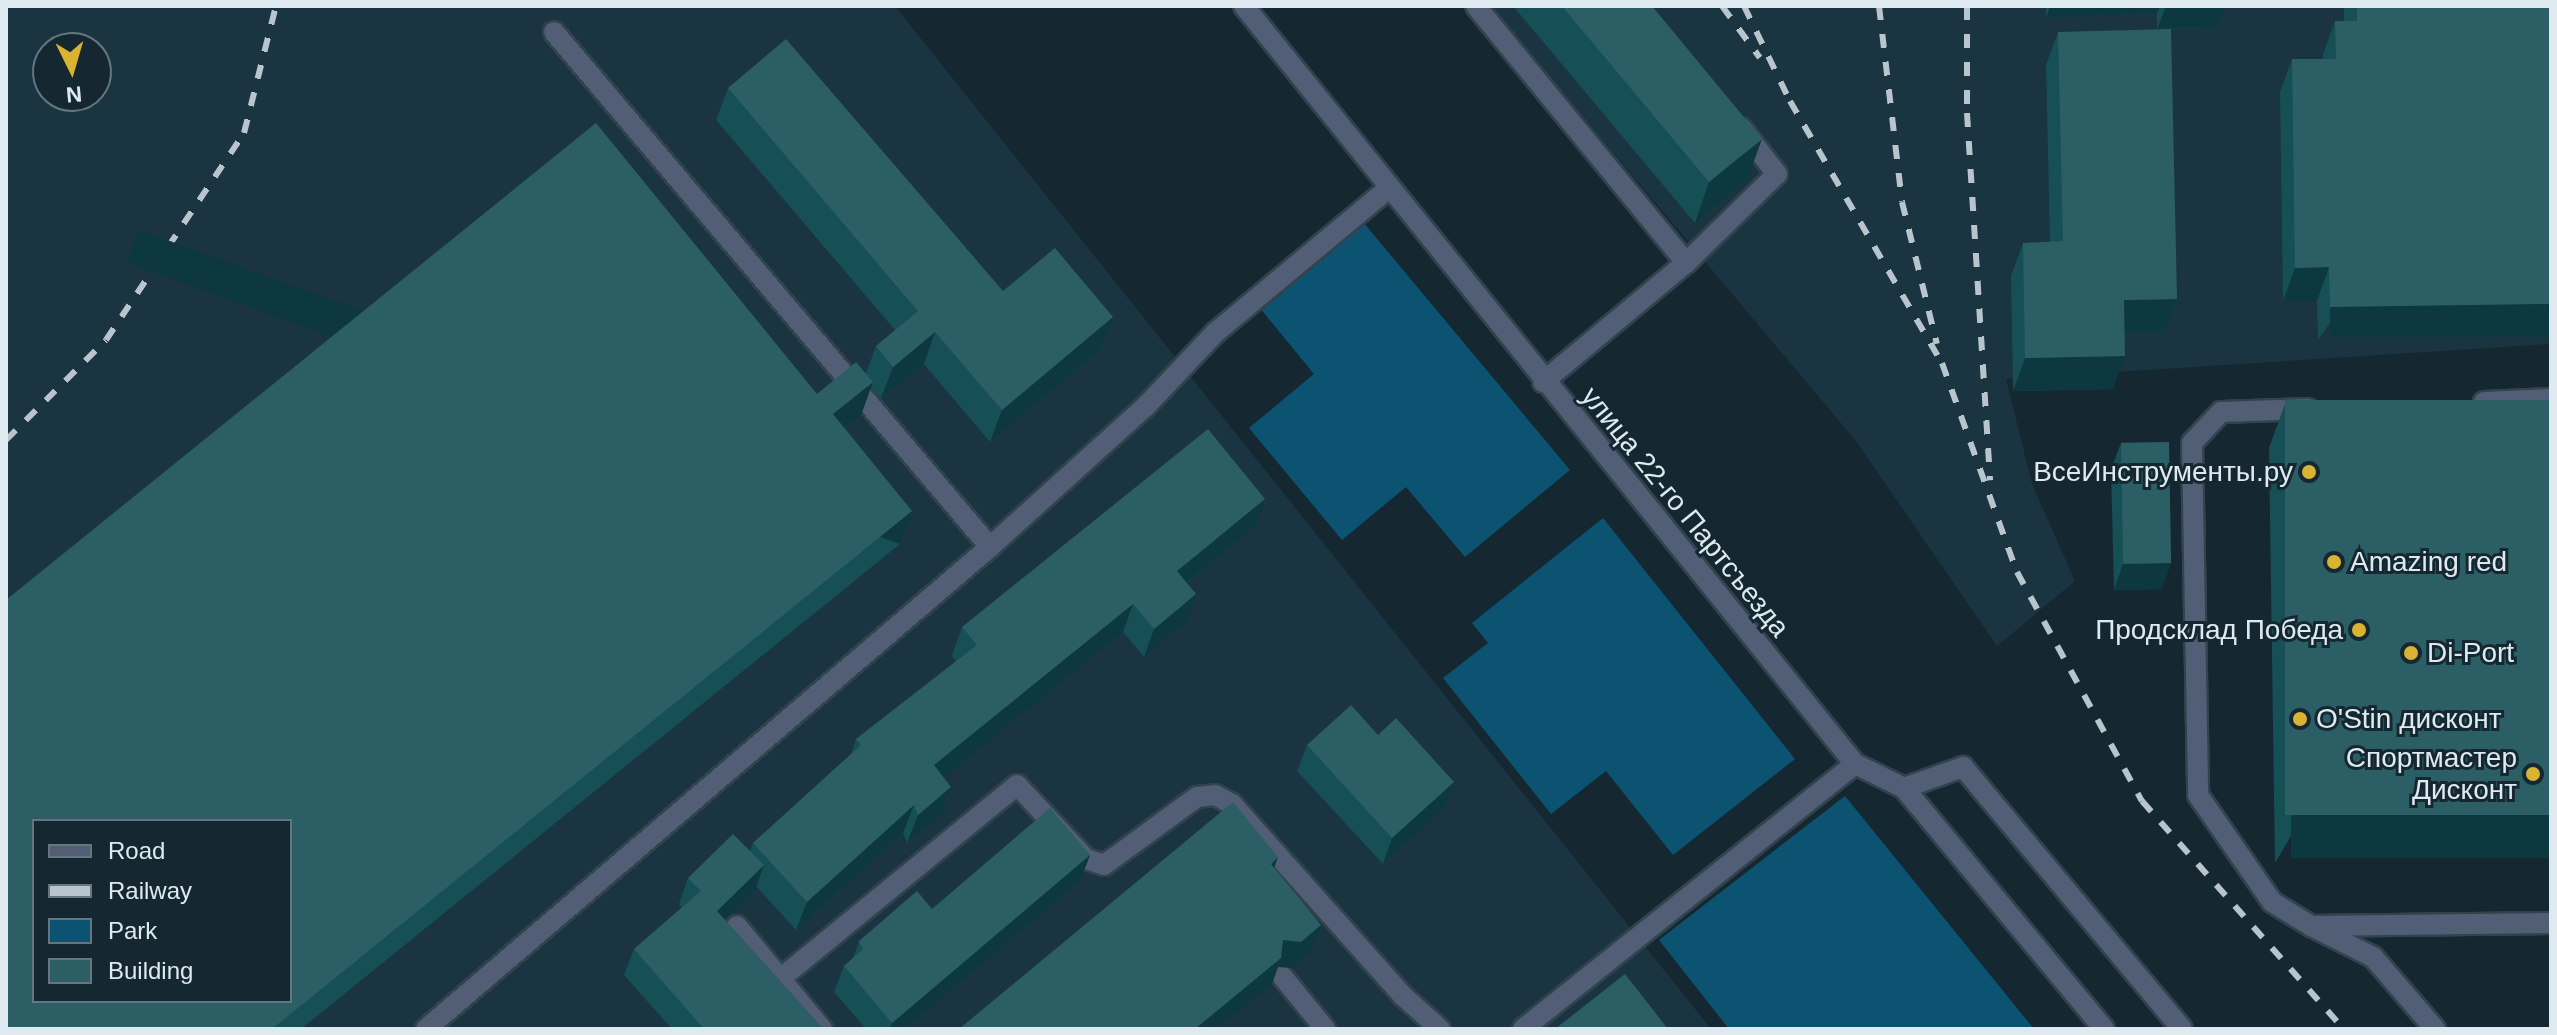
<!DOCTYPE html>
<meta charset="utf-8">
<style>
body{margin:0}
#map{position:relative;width:2557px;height:1035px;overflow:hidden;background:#152832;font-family:Arial,sans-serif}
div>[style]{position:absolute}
.built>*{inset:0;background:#1a3442}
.green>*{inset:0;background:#0c5372}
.roads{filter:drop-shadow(2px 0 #31434d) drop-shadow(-2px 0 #31434d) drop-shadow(0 2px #31434d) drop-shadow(0 -2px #31434d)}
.minor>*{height:20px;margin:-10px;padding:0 10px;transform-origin:10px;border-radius:10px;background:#515e76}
.rail>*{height:6px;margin-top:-3px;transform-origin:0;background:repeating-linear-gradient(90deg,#b8c5cc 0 14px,transparent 0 28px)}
.wall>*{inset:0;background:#164f55}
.shaded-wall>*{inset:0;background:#0d3840;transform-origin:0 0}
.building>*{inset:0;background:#2c5f65;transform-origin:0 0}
.dots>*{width:22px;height:22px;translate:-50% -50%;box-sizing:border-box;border:4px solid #152832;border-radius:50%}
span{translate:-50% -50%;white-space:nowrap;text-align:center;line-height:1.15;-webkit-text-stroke:6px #152832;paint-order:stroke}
.poi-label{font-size:28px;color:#deeaf0}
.right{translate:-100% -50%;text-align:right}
.left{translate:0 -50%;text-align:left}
.street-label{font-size:28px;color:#deeaf0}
.frame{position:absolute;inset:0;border:8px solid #deeaf0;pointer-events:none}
.legend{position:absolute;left:32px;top:819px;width:260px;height:184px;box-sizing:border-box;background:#152832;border:2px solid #65767e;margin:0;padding:10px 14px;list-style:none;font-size:24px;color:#deeaf0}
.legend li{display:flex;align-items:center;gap:16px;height:40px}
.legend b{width:40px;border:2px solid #65767e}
.north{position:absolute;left:32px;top:32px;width:80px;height:80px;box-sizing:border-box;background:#152832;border:2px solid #65767e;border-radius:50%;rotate:175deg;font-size:22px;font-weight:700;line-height:32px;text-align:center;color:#deeaf0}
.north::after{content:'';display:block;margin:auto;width:28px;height:36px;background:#dab333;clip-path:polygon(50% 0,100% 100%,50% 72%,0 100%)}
</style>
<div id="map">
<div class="built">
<i style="clip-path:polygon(evenodd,6px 6px,895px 6px,1711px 1029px,6px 1029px,6px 6px,48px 48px,96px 48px,96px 96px,48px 96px,48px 48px,6px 6px,34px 821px,290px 821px,290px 1001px,34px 1001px,34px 821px)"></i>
<i style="clip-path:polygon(1490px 6px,2551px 6px,2551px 344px,2006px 379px,2032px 484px,2075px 581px,1997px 646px,1856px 441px)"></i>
</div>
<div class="green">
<i style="clip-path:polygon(1363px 222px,1570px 470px,1465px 557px,1406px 487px,1342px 540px,1249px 428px,1314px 374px,1260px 308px)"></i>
<i style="clip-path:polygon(1603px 518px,1795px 759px,1673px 855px,1606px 771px,1551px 814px,1443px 678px,1488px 643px,1472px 623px)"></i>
<i style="clip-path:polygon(1845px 796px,2034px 1029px,1729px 1029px,1659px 940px)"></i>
</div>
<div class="roads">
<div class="minor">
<i style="left:1244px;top:6px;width:974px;rotate:51.13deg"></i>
<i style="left:1855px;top:764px;width:55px;rotate:26.1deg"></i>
<i style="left:1904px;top:788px;width:313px;rotate:50.3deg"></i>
<i style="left:1476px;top:6px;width:332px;rotate:50.7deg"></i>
<i style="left:554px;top:32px;width:675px;rotate:49.75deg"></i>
<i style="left:1543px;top:382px;width:186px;rotate:-39.8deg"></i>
<i style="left:1686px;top:263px;width:127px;rotate:-44.4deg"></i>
<i style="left:1777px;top:174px;width:58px;rotate:-128deg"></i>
<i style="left:2484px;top:402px;width:67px;rotate:-2.6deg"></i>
<i style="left:2308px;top:409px;width:87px;rotate:178deg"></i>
<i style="left:2221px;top:412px;width:42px;rotate:133.1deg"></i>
<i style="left:2192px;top:443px;width:352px;rotate:89deg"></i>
<i style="left:2198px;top:795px;width:130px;rotate:55.3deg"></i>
<i style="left:2272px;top:902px;width:46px;rotate:31.6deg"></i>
<i style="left:1904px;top:788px;width:63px;rotate:-19.6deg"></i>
<i style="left:1963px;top:767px;width:341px;rotate:50.1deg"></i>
<i style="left:737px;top:926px;width:134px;rotate:50.5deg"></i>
<i style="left:1282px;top:976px;width:68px;rotate:50.9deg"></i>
<i style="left:780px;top:979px;width:306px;rotate:-39.3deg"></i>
<i style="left:1017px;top:785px;width:101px;rotate:47deg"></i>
<i style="left:1086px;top:859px;width:19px;rotate:18deg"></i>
<i style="left:1104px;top:865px;width:115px;rotate:-36.2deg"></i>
<i style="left:1197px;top:797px;width:18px;rotate:-6deg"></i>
<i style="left:1215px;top:795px;width:19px;rotate:28deg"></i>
<i style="left:1232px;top:804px;width:256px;rotate:48.3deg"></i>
<i style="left:1402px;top:995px;width:51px;rotate:41.8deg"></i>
<i style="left:426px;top:1029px;width:742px;rotate:-40.52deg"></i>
<i style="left:990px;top:547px;width:209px;rotate:-42.1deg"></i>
<i style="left:1145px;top:407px;width:102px;rotate:-46.6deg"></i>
<i style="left:1215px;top:333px;width:225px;rotate:-39.8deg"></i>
<i style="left:1523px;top:1029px;width:425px;rotate:-38.6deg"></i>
<i style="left:2435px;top:1029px;width:95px;rotate:-130.7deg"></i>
<i style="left:2373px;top:957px;width:69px;rotate:-153.4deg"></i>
<i style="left:2311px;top:926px;width:240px;rotate:-0.7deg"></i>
</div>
</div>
<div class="rail">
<i style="left:1722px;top:6px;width:64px;rotate:53.8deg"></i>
<i style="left:1744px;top:6px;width:106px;rotate:64.2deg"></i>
<i style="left:1790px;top:101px;width:303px;rotate:59.9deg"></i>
<i style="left:1942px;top:363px;width:222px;rotate:70.3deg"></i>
<i style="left:2017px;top:572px;width:261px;rotate:61.4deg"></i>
<i style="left:2142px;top:801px;width:305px;rotate:48.5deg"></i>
<i style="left:1879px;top:6px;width:197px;rotate:83.3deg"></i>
<i style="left:1902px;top:202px;width:146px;rotate:76.2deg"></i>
<i style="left:1967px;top:6px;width:107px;rotate:90deg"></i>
<i style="left:1967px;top:113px;width:368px;rotate:86.4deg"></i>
<i style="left:6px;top:440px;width:141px;rotate:-45deg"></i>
<i style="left:106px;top:340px;width:249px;rotate:-56.3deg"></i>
<i style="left:244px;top:133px;width:131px;rotate:-75.9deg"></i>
</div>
<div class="wall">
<i style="clip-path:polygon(1513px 6px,1652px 6px,1747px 180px,1695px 223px)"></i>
<i style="clip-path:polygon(2046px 6px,2226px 6px,2218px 28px,2157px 29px,2157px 13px,2046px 18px)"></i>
<i style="clip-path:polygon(2344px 6px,2551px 6px,2318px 340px,2317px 301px,2283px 301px,2280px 92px,2292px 59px,2323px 59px,2323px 54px,2335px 21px,2344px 21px)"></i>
<i style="clip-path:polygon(2058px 32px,2177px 299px,2164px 332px,2125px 333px,2113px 389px,2013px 391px,2011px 276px,2023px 243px,2050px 242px,2046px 65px)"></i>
<i style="clip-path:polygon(728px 88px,1003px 291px,1101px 349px,990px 442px,924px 364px,881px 398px,871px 387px,861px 415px,845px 428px,900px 544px,301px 1029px,6px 1029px,817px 394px,866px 373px,876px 346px,895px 330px,716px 120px)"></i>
<i style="clip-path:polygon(2551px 400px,2275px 863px,2269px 448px,2285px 404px)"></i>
<i style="clip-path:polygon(2121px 443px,2171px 563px,2161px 589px,2114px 590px,2111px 469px)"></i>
<i style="clip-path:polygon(1255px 527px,1187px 583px,1186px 623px,1144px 657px,1123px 632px,943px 777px,941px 815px,907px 843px,903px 833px,796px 930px,756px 886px,755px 891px,725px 920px,823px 1029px,672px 1029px,624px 975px,634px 949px,682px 907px,679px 904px,688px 878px,750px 851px,753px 843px,851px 754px,856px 739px,956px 661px,952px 656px,962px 627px)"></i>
<i style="clip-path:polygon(1378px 735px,1454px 782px,1445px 808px,1383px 864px,1297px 771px,1307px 745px)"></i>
<i style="clip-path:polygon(1090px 855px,1080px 881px,906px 1029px,866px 1029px,834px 992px,844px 966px,853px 958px,859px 941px,932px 909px)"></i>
</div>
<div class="shaded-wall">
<i style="clip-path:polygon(2050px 6px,2160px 6px,2157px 13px,2046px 18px)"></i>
<i style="clip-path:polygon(2166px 6px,2226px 6px,2218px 28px,2157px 29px)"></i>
<i style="clip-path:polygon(1762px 139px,1747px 180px,1695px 223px,1709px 182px)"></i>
<i style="clip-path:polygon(2329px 267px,2317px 301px,2283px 301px,2295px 268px)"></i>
<i style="clip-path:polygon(2177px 299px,2164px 332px,2112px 333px,2124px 300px)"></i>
<i style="left:2551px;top:304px;width:33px;height:221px;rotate:90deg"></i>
<i style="clip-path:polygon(1113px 317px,1101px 349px,990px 442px,1002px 410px)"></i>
<i style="clip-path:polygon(935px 332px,924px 364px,881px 398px,893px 367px)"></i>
<i style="clip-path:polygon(2125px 356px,2113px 389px,2013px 391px,2025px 358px)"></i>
<i style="clip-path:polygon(873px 382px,861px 415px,821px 447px,833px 414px)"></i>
<i style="clip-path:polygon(1265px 499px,1255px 527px,1167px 599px,1177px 571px)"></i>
<i style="left:912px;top:511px;width:35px;height:823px;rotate:110deg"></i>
<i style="clip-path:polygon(2171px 563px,2161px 589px,2114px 590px,2123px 564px)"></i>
<i style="clip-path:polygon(1196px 594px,1186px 623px,1144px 657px,1154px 629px)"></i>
<i style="clip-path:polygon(1133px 604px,1123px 632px,923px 794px,934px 765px)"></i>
<i style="clip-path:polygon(1454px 782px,1445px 808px,1383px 864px,1392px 838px)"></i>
<i style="clip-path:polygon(951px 787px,941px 815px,907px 843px,918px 815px)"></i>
<i style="clip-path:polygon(914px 805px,903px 833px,796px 930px,807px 902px)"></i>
<i style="left:2551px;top:815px;width:43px;height:260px;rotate:90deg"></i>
<i style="clip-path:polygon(1090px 855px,1080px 881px,906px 1029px,890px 1029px,892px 1023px)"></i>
<i style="clip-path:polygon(1278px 857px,1269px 883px,1271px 864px)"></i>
<i style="clip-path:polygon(764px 865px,755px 891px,707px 937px,717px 911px)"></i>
<i style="clip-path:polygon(1321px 925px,1312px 951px,1292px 968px,1278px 967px,1272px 984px,1217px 1029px,1195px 1029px,1283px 940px)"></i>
</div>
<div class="building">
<i style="clip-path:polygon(1562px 6px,1652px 6px,1762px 139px,1709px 182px)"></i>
<i style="clip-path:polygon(2357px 6px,2551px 6px,2551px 304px,2330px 307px,2329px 267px,2295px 268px,2292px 59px,2336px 59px,2335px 21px,2357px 21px)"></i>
<i style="clip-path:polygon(2171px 29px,2177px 299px,2124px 300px,2125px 356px,2025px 358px,2023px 243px,2063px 241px,2058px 32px)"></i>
<i style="clip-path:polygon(786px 39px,1003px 291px,1055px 248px,1113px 317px,1002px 410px,935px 332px,893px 367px,876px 346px,918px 311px,728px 88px)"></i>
<i style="clip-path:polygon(evenodd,596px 123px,817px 394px,856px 362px,873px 382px,833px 414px,912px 511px,272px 1029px,6px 1029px,6px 600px,596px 123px,34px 821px,290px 821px,290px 1001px,34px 1001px,34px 821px)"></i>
<i style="left:2551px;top:400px;width:415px;height:266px;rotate:90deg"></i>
<i style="clip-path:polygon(1208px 429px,1265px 499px,1177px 571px,1196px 594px,1154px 629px,1133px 604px,934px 765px,951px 787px,918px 815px,914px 805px,807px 902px,753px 843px,861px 745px,856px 739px,977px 645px,962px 627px)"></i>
<i style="left:2169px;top:442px;width:121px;height:48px;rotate:89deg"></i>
<i style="clip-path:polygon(1351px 705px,1378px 735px,1396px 718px,1454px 782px,1392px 838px,1307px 745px)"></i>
<i style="clip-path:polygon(1233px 802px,1278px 857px,1271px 864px,1321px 925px,1301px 942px,1283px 940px,1281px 958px,1195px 1029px,959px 1029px)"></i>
<i style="clip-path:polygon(1050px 808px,1090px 855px,892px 1023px,844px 966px,863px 949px,859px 941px,917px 891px,932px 909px)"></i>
<i style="clip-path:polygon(733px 834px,764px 865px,717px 911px,823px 1029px,704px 1029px,634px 949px,701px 891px,688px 878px)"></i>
<i style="clip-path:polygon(1625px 974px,1668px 1029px,1555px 1029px)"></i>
</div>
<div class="dots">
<i style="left:2309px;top:472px;background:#dab333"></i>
<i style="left:2334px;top:562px;background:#dab333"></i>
<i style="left:2359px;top:630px;background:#dab333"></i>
<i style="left:2411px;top:653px;background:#dab333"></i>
<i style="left:2300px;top:719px;background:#dab333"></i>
<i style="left:2533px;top:774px;background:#dab333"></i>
</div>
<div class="poi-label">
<span class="right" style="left:2293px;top:472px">ВсеИнструменты.ру</span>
<span class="left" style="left:2350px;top:562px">Amazing red</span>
<span class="right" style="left:2343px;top:630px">Продсклад Победа</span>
<span class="left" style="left:2427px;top:653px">Di-Port</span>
<span class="left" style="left:2316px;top:719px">O'Stin дисконт</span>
<span class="right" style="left:2517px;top:774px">Спортмастер<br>Дисконт</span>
</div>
<div class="street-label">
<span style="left:1685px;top:512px;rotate:51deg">улица 22-го Партсъезда</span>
</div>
<div class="frame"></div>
<ul class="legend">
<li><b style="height:10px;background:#515e76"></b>Road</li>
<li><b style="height:10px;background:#b8c5cc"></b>Railway</li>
<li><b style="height:22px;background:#0c5372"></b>Park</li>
<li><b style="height:22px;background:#2c5f65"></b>Building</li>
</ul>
<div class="north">N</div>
</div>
